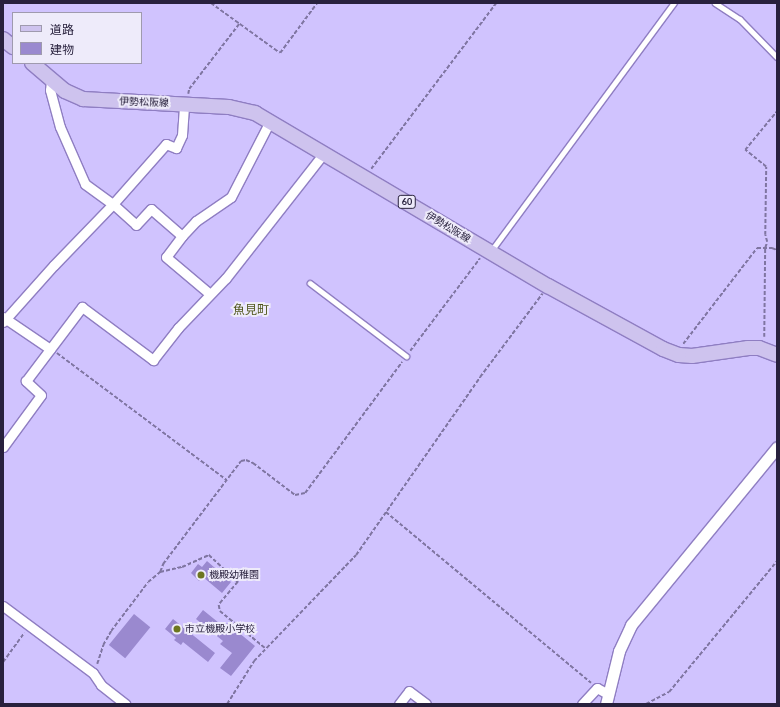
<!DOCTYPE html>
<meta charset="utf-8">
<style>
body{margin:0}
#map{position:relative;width:780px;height:707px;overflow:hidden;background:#d0c3fe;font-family:Lato,"Noto Sans JP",sans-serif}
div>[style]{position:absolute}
.building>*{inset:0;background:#9a89cf;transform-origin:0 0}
.path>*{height:1.5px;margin-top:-0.75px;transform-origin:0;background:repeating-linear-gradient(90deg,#7f75a1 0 4px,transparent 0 6px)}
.roads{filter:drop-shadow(1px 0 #8f7ec2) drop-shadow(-1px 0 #8f7ec2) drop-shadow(0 1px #8f7ec2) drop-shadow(0 -1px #8f7ec2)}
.service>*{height:4.5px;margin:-2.25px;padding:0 2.25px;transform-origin:2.25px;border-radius:2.25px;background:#fff}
.minor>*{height:9px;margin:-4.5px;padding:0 4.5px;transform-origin:4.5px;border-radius:4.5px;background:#fff}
.tertiary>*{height:11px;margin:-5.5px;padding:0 5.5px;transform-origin:5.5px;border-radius:5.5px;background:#fff}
.primary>*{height:14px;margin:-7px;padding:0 7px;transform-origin:7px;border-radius:7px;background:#cec3ee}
.dots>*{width:11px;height:11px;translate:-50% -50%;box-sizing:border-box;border:2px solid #eeebfa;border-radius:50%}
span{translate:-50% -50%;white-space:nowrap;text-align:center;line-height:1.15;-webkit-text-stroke:4px #eeebfa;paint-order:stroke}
.shield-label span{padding:1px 3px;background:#eeebfa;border:1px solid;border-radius:3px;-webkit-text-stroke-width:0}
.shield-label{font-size:9px;color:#28213d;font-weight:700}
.street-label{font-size:10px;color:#28213d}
.poi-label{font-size:10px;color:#28213d}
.left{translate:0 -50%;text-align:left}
.quarter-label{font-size:12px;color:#4f551b}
.frame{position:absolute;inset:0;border:4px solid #28213d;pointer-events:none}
.legend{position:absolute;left:12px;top:12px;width:130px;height:52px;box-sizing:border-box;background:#eeebfa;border:1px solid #9f9aae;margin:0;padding:5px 7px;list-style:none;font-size:12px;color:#28213d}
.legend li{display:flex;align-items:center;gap:8px;height:20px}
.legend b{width:20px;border:1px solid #9f9aae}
</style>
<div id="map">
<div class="building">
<i style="clip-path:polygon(207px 561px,231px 582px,222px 593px,203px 577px,199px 581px,191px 573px,198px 564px,202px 567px)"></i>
<i style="clip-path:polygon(203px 610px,224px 627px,227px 623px,255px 646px,231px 676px,220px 668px,232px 653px,220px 644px,223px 641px,196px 619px)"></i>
<i style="left:134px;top:614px;width:21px;height:40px;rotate:39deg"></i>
<i style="clip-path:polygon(173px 619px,215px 653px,208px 662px,183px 642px,181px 645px,174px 640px,176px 638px,165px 629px)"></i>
</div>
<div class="path">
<i style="left:211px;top:3px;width:85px;rotate:35.9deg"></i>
<i style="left:280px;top:53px;width:62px;rotate:-53.5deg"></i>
<i style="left:188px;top:94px;width:5px;rotate:-79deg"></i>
<i style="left:189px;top:89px;width:82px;rotate:-52.4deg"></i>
<i style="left:371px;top:169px;width:208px;rotate:-53deg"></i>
<i style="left:764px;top:337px;width:89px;rotate:-89.4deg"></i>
<i style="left:765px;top:248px;width:6px;rotate:-72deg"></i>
<i style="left:767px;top:242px;width:7px;rotate:-106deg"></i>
<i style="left:765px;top:235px;width:68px;rotate:-89.2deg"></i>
<i style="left:766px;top:167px;width:27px;rotate:-141deg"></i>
<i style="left:745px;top:150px;width:50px;rotate:-50.6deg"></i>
<i style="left:683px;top:344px;width:121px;rotate:-52.4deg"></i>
<i style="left:757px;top:248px;width:15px"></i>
<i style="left:772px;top:248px;width:5px;rotate:22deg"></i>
<i style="left:410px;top:351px;width:116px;rotate:-53deg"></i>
<i style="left:57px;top:353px;width:212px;rotate:36.8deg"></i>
<i style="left:386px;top:512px;width:267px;rotate:39.8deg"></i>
<i style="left:160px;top:572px;width:9px;rotate:-69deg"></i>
<i style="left:163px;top:564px;width:129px;rotate:-52.9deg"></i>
<i style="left:241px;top:461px;width:5px;rotate:-11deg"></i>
<i style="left:246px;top:460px;width:8px;rotate:23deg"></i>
<i style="left:253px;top:463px;width:53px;rotate:37.3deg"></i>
<i style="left:295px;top:495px;width:10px;rotate:-11deg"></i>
<i style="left:305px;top:493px;width:163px;rotate:-53.5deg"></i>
<i style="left:3px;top:662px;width:36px;rotate:-54deg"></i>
<i style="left:97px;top:664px;width:20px;rotate:-72deg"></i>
<i style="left:103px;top:645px;width:16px;rotate:-60deg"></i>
<i style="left:111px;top:631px;width:61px;rotate:-52.9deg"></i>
<i style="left:148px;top:582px;width:16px;rotate:-40deg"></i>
<i style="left:160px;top:572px;width:23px;rotate:-13deg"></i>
<i style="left:182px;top:567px;width:30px;rotate:-24deg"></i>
<i style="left:209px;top:555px;width:40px;rotate:43deg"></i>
<i style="left:238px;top:582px;width:30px;rotate:130deg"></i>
<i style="left:219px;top:605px;width:6px;rotate:81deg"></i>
<i style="left:220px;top:611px;width:58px;rotate:39.4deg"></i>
<i style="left:227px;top:704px;width:51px;rotate:-57.9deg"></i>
<i style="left:254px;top:661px;width:147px;rotate:-46.1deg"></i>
<i style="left:356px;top:555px;width:217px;rotate:-55.1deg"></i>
<i style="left:480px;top:377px;width:104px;rotate:-53.2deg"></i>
<i style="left:646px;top:704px;width:26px;rotate:-28deg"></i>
<i style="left:669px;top:692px;width:170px;rotate:-50.5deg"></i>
</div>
<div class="roads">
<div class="service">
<i style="left:715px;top:3px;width:30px;rotate:33deg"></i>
<i style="left:740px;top:19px;width:53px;rotate:45.8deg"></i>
<i style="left:491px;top:251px;width:308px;rotate:-53.6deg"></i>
<i style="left:310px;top:283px;width:121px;rotate:37.2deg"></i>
</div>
<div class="minor">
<i style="left:51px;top:81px;width:9px;rotate:96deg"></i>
<i style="left:50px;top:90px;width:38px;rotate:75deg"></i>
<i style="left:60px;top:127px;width:62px;rotate:66.3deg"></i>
<i style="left:85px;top:184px;width:34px;rotate:36deg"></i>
<i style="left:113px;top:204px;width:31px;rotate:42deg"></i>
<i style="left:136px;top:225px;width:22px;rotate:-47deg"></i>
<i style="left:151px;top:209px;width:41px;rotate:41.1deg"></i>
<i style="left:182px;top:236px;width:21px;rotate:-47deg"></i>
<i style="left:196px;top:221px;width:42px;rotate:-34.4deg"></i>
<i style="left:231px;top:197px;width:85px;rotate:-62.8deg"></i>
<i style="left:182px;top:236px;width:26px;rotate:127deg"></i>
<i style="left:166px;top:257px;width:57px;rotate:40.1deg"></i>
<i style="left:3px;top:317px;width:57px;rotate:34.2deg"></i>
<i style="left:3px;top:322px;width:76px;rotate:-48.2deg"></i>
<i style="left:54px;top:265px;width:85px;rotate:-46deg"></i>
<i style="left:113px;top:204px;width:80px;rotate:-48.5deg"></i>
<i style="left:166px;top:144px;width:11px;rotate:22deg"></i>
<i style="left:176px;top:148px;width:14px;rotate:-65deg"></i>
<i style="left:182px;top:135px;width:31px;rotate:-86deg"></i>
<i style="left:3px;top:447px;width:64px;rotate:-53.8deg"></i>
<i style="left:41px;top:395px;width:21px;rotate:-137deg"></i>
<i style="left:26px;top:381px;width:93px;rotate:-52.9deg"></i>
<i style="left:82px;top:307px;width:89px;rotate:36.7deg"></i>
<i style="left:153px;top:360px;width:41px;rotate:-52deg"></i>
<i style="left:178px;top:328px;width:69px;rotate:-46.2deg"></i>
<i style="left:226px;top:278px;width:159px;rotate:-51.9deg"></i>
<i style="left:3px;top:606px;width:112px;rotate:36.7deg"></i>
<i style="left:93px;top:673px;width:14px;rotate:56deg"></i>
<i style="left:101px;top:685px;width:31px;rotate:38deg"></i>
<i style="left:399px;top:704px;width:16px;rotate:-52deg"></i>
<i style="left:409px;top:691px;width:21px;rotate:37deg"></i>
<i style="left:582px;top:704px;width:22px;rotate:-47deg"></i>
<i style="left:597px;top:688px;width:13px;rotate:29deg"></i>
</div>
<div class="tertiary">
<i style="left:606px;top:704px;width:55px;rotate:-76.2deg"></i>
<i style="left:619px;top:651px;width:29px;rotate:-65deg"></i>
<i style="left:631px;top:625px;width:230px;rotate:-50.6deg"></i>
</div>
<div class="primary">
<i style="left:3px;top:39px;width:13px;rotate:39deg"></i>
<i style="left:32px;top:63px;width:43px;rotate:40.3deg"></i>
<i style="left:65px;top:91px;width:20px;rotate:24deg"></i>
<i style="left:83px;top:99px;width:146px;rotate:3.1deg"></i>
<i style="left:229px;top:107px;width:27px;rotate:13deg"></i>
<i style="left:255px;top:113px;width:340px;rotate:30.6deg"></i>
<i style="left:548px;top:286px;width:131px;rotate:28.7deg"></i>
<i style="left:663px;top:349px;width:17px;rotate:21deg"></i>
<i style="left:679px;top:355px;width:13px;rotate:4deg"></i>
<i style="left:692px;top:356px;width:57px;rotate:-8.1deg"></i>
<i style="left:748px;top:348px;width:11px"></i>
<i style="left:759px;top:348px;width:19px;rotate:21deg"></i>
</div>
</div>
<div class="dots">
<i style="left:201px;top:575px;background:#6d761f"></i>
<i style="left:177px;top:629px;background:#6d761f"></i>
</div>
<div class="shield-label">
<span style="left:407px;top:202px">60</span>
</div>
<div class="street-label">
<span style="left:144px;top:102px;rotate:2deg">伊勢松阪線</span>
<span style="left:448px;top:227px;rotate:31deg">伊勢松阪線</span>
</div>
<div class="poi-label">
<span class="left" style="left:209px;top:575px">機殿幼稚園</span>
<span class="left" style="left:185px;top:629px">市立機殿小学校</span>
</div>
<div class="quarter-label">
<span style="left:251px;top:310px">魚見町</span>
</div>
<div class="frame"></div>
<ul class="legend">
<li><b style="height:5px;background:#cec3ee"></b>道路</li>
<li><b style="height:11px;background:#9a89cf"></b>建物</li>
</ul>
</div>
